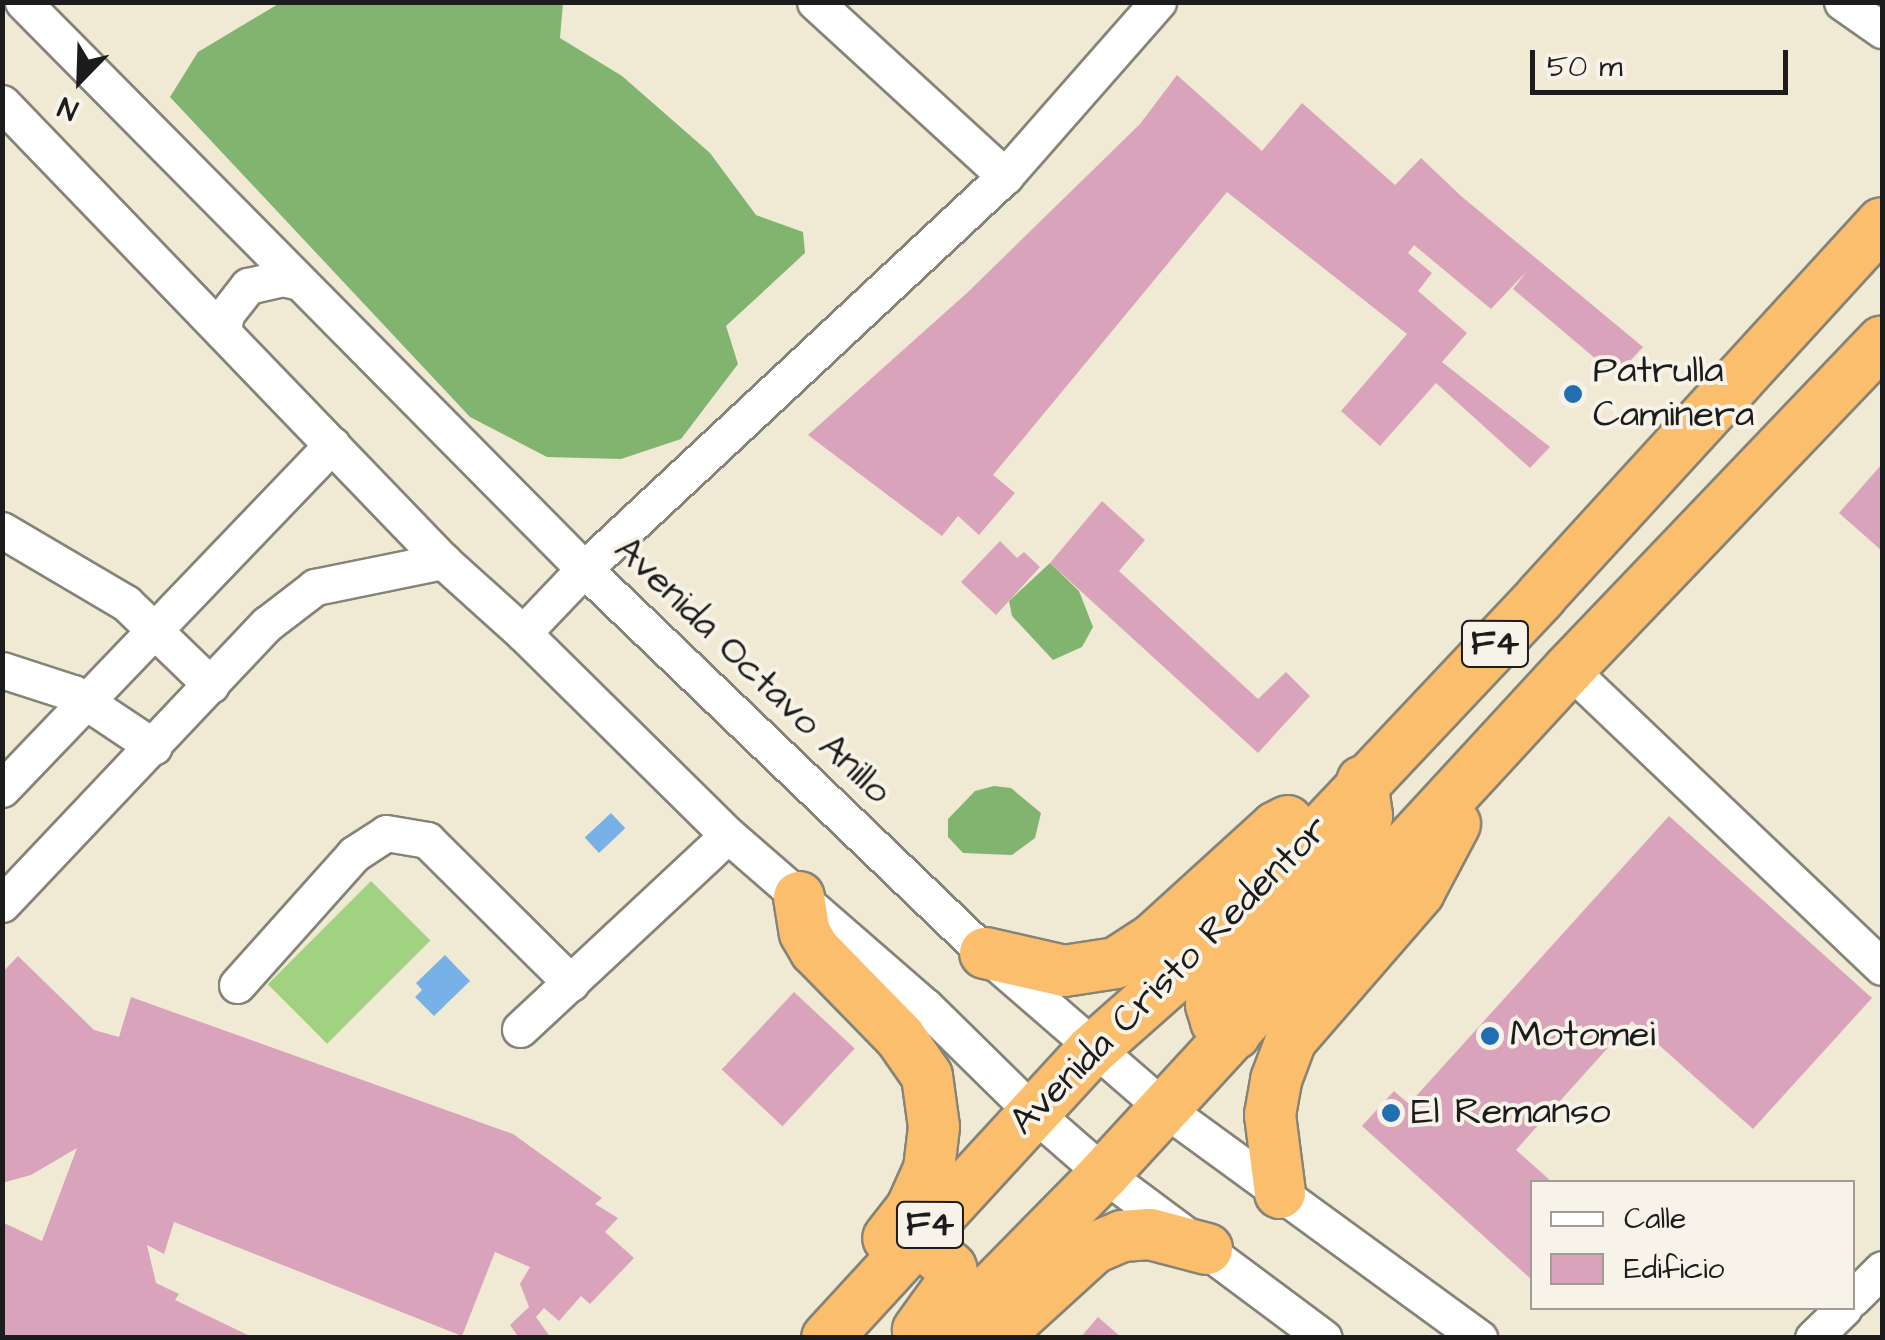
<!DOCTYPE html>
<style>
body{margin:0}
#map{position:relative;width:1885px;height:1340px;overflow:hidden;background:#f0ead4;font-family:"Architects Daughter",sans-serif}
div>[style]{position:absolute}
.green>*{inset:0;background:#a0d281;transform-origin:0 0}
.forest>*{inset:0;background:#80b46f}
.water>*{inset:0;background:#78b1e8;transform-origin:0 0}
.building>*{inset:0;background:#d9a4bb;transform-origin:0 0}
.roads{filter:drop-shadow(2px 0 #868378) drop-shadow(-2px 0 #868378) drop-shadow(0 2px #868378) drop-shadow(0 -2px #868378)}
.minor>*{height:35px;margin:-17.5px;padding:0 17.5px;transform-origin:17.5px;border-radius:17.5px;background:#fff}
.highway>*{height:50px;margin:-25px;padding:0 25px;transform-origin:25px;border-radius:25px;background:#fabe6d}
.dots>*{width:28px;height:28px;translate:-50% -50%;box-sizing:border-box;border:5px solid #f7f3e8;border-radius:50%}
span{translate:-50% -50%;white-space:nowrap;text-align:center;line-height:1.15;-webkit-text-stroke:8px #f7f3e8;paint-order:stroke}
.shield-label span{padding:2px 8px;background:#f7f3e8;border:2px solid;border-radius:8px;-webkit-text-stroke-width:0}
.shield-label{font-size:35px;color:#1c1c1c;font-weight:700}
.poi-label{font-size:38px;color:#1c1c1c}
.left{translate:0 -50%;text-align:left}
.street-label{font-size:38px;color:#1c1c1c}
.frame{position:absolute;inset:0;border:5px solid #1c1c1c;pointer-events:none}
.legend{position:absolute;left:1530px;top:1180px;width:325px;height:130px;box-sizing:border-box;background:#f7f3e8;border:2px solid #9f9d96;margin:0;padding:12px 18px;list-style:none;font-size:30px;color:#1c1c1c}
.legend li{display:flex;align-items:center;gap:20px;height:50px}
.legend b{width:50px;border:2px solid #9f9d96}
.north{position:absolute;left:30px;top:30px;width:100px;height:100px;-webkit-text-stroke:8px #f7f3e8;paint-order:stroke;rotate:203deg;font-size:28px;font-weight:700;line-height:40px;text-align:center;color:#1c1c1c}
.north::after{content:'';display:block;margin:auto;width:35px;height:45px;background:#1c1c1c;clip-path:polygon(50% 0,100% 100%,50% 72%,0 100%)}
.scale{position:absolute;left:1530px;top:50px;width:258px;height:45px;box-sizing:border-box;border:5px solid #1c1c1c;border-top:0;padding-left:12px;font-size:30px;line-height:35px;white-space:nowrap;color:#1c1c1c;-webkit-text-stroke:8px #f7f3e8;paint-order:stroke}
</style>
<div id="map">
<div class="green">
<i style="left:371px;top:881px;width:84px;height:146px;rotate:45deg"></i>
</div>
<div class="forest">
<i style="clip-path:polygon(280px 3px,563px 3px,560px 38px,622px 76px,710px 153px,756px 215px,803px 232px,805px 253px,726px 326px,738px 364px,681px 439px,621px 459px,547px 457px,470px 417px,170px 97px,198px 52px)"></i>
<i style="clip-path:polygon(1050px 563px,1079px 591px,1093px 627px,1082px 647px,1053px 660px,1012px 616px,1009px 601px)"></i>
<i style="clip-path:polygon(994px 786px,1011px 788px,1041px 813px,1035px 838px,1012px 855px,963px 853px,948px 837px,948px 819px,975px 791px)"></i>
</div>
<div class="water">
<i style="left:611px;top:813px;width:21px;height:36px;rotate:47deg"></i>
<i style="clip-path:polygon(445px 955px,470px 981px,434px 1016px,415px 997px,422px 990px,416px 983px)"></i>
</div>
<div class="building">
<i style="clip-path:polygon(1177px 75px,1262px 151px,1302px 103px,1395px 185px,1421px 158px,1461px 196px,1643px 347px,1616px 376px,1513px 289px,1527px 271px,1491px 309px,1414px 245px,1408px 253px,1432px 273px,1418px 291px,1467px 333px,1442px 362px,1550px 447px,1530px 468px,1436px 383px,1380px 446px,1341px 411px,1407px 334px,1227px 192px,993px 475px,1015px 493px,979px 535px,958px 516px,942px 536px,808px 435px,968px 292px,1140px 124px)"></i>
<i style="clip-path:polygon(1882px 464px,1882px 551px,1839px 513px)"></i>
<i style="clip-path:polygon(1102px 501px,1145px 540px,1119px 571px,1258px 699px,1286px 672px,1310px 696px,1258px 753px,1050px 563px)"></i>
<i style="clip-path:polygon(1000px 541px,1017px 558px,1024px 552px,1040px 567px,996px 615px,961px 582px)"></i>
<i style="clip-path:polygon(1669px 816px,1872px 998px,1753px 1129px,1632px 1021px,1516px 1150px,1552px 1182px,1532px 1182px,1532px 1280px,1362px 1126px,1394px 1091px,1409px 1104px)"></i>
<i style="clip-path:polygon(18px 956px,94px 1030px,119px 1037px,131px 997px,513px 1134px,602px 1198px,595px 1204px,618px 1218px,605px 1232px,634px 1258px,590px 1304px,581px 1296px,559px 1321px,544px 1308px,536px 1317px,551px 1338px,519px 1338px,510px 1325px,529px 1307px,520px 1284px,530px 1267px,495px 1252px,462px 1336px,174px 1222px,164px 1254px,147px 1245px,156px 1283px,179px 1294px,175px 1300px,254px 1338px,2px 1338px,2px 1222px,42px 1241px,77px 1148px,31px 1175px,2px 1183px,2px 973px)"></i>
<i style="left:794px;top:992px;width:83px;height:106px;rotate:43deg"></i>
<i style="clip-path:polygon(1098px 1317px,1122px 1338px,1080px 1338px)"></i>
</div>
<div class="roads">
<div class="minor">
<i style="left:23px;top:2px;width:798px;rotate:45.3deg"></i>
<i style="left:584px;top:569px;width:555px;rotate:43.76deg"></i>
<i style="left:985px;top:953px;width:238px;rotate:40.9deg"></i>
<i style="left:1165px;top:1109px;width:389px;rotate:36.1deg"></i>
<i style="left:815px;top:2px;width:258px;rotate:42.5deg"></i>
<i style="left:1842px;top:2px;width:49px;rotate:35deg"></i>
<i style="left:2px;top:103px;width:636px;rotate:46.08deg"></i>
<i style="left:443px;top:561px;width:108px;rotate:42deg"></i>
<i style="left:523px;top:633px;width:288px;rotate:44.6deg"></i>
<i style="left:728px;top:835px;width:262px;rotate:41deg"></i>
<i style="left:926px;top:1007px;width:150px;rotate:44.5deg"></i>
<i style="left:1033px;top:1112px;width:94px;rotate:41.1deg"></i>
<i style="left:1104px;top:1174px;width:274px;rotate:36.7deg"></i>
<i style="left:223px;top:332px;width:18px;rotate:-81deg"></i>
<i style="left:226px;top:314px;width:36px;rotate:-52deg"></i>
<i style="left:248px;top:286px;width:35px;rotate:-13deg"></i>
<i style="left:282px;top:278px;width:18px;rotate:13deg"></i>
<i style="left:2px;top:530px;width:144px;rotate:30.5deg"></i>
<i style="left:126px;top:603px;width:118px;rotate:44deg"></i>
<i style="left:523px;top:633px;width:88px;rotate:-46.4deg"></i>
<i style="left:584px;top:569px;width:576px;rotate:-43.03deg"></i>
<i style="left:1005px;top:176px;width:232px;rotate:-48.7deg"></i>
<i style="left:1569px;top:669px;width:432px;rotate:43.6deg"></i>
<i style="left:2px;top:670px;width:75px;rotate:17.9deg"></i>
<i style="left:73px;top:693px;width:97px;rotate:33.7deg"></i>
<i style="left:2px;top:789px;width:477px;rotate:-46.2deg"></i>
<i style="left:2px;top:904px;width:386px;rotate:-46.6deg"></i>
<i style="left:267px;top:624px;width:61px;rotate:-37.6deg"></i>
<i style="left:315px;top:587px;width:131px;rotate:-11.5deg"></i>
<i style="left:237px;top:985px;width:176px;rotate:-48.2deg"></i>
<i style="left:354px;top:854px;width:38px;rotate:-33deg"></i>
<i style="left:386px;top:833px;width:42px;rotate:9.7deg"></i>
<i style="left:427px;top:840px;width:203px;rotate:44.8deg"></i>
<i style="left:520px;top:1029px;width:284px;rotate:-43deg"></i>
<i style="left:1852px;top:1299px;width:42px;rotate:-45deg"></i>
<i style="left:1813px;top:1338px;width:43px;rotate:-44.1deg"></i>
</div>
<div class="highway">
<i style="left:799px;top:897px;width:36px;rotate:81deg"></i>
<i style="left:805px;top:933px;width:20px;rotate:60deg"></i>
<i style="left:815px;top:950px;width:122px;rotate:45.7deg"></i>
<i style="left:900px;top:1037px;width:47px;rotate:55.3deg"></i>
<i style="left:927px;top:1076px;width:51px;rotate:82.2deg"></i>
<i style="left:934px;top:1127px;width:42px;rotate:96.8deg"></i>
<i style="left:929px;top:1169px;width:44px;rotate:114.2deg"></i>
<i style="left:911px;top:1209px;width:37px;rotate:128deg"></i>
<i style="left:985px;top:953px;width:81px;rotate:12.8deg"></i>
<i style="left:1064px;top:971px;width:53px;rotate:-8.7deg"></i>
<i style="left:1116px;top:963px;width:44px;rotate:-33deg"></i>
<i style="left:1153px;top:939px;width:166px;rotate:-42.3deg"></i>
<i style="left:1276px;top:827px;width:13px;rotate:-27deg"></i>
<i style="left:1235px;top:1034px;width:23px;rotate:-146deg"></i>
<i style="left:1216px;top:1021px;width:17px;rotate:-107deg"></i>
<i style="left:1211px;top:1005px;width:227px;rotate:-48.6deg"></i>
<i style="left:1361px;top:835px;width:20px;rotate:-72deg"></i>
<i style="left:1367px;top:816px;width:35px;rotate:-98deg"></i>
<i style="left:1280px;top:1193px;width:79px;rotate:-97.3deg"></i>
<i style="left:1270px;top:1115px;width:36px;rotate:-80deg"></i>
<i style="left:1276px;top:1080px;width:43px;rotate:-69.4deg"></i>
<i style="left:1291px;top:1040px;width:196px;rotate:-49.1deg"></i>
<i style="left:1419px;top:892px;width:77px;rotate:-62.1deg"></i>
<i style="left:918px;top:1239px;width:44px;rotate:41.3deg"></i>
<i style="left:951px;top:1268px;width:12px;rotate:76deg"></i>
<i style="left:954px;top:1280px;width:62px;rotate:125.8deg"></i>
<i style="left:827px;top:1338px;width:391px;rotate:-47.4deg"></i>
<i style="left:1092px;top:1050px;width:175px;rotate:-41.5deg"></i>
<i style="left:1223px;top:934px;width:464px;rotate:-46.7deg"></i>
<i style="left:1541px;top:596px;width:505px;rotate:-47.57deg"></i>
<i style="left:943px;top:1338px;width:230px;rotate:-45.5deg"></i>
<i style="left:1104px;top:1174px;width:686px;rotate:-47.36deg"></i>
<i style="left:1569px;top:669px;width:453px;rotate:-46.3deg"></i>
<i style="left:995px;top:1338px;width:134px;rotate:-42.3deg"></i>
<i style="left:1094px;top:1248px;width:30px;rotate:-23deg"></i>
<i style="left:1122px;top:1236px;width:28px;rotate:-4deg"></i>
<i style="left:1150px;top:1234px;width:59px;rotate:14.7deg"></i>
</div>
</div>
<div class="dots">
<i style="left:1573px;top:394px;background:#1f6fb2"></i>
<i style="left:1490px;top:1036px;background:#1f6fb2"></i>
<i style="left:1391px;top:1113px;background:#1f6fb2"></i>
</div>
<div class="shield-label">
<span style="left:1495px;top:644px">F4</span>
<span style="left:930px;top:1225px">F4</span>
</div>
<div class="poi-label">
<span class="left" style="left:1593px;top:394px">Patrulla<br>Caminera</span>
<span class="left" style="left:1510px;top:1036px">Motomei</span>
<span class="left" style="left:1411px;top:1113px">El Remanso</span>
</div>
<div class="street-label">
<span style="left:752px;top:671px;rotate:44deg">Avenida Octavo Anillo</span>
<span style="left:1170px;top:976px;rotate:-45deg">Avenida Cristo Redentor</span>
</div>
<div class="frame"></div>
<ul class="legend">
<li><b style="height:12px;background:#fff"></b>Calle</li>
<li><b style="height:28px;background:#d9a4bb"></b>Edificio</li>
</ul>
<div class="north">N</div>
<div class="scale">50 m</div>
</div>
